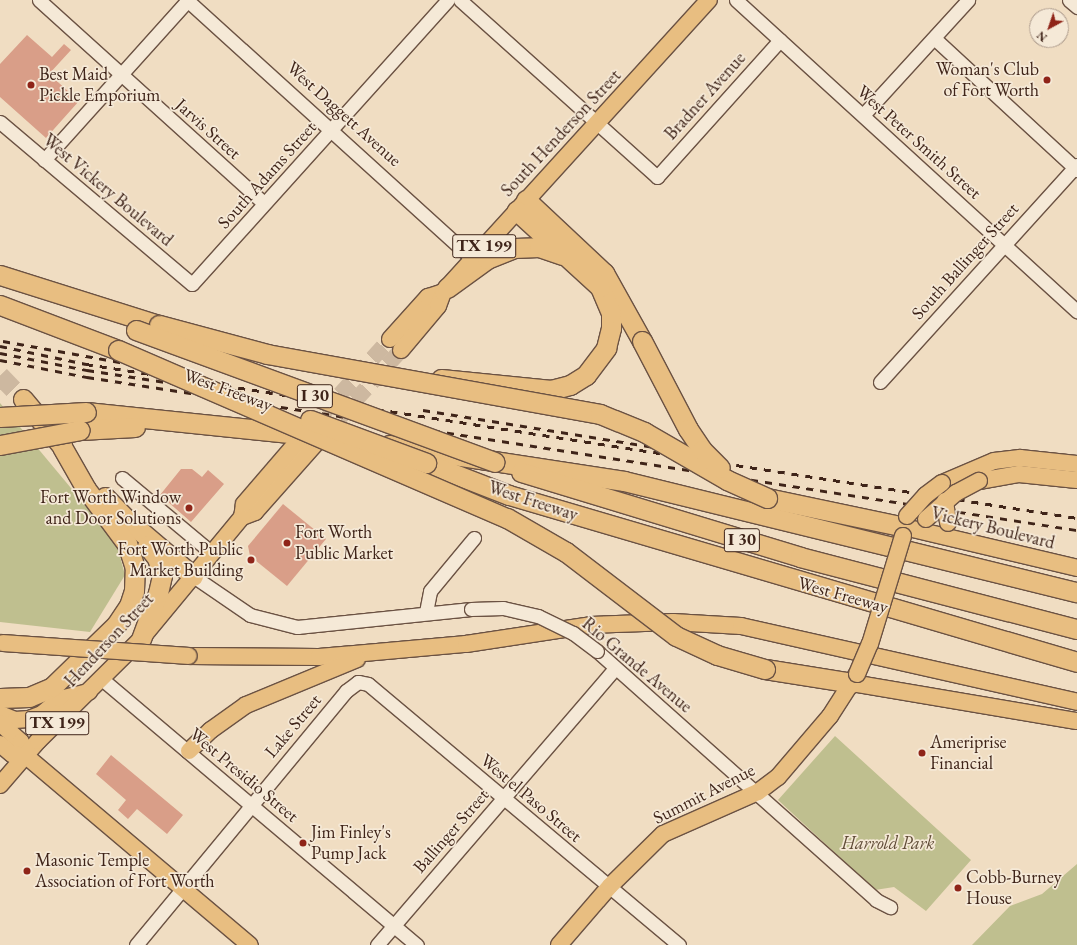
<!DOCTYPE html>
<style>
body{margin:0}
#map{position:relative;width:1077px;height:945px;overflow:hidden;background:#f0ddc2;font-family:"EB Garamond",serif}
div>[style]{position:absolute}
.green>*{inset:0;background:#bfbf8f}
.building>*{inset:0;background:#d99e88}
.major-tunnel>*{height:16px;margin-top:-8px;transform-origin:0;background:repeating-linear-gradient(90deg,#cdb8a0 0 16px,transparent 0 24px)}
.highway-tunnel>*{height:19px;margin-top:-9.5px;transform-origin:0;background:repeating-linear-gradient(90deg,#cdb8a0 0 19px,transparent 0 29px)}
.roads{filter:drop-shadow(1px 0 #6b5243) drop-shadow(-1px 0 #6b5243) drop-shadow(0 1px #6b5243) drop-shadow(0 -1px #6b5243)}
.minor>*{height:13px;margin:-6.5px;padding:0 6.5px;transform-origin:6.5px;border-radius:6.5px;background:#f5e9d7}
.major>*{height:16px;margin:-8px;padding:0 8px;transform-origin:8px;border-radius:8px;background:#e8be81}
.highway>*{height:19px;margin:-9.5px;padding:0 9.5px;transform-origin:9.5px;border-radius:9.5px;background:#e8be81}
.rail>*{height:2.5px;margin-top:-1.25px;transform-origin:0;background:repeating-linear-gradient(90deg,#3f2419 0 7px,transparent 0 14px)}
.bridges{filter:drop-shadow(1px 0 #6b5243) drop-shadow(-1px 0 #6b5243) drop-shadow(0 1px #6b5243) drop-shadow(0 -1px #6b5243)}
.minor-bridge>*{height:13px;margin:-6.5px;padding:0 6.5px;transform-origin:6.5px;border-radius:6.5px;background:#f5e9d7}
.major-bridge>*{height:16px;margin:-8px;padding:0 8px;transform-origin:8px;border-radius:8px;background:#e8be81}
.highway-bridge>*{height:19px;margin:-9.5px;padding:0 9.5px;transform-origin:9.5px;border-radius:9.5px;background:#e8be81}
.dots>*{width:11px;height:11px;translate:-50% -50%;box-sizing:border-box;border:2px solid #f5e9d7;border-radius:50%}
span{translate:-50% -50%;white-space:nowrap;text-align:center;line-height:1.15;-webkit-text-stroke:3.5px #f5e9d7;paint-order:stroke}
.shield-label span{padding:1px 3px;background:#f5e9d7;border:1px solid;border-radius:3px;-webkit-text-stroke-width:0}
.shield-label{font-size:17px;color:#3f2419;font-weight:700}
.poi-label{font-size:18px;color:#3f2419}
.right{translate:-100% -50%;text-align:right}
.left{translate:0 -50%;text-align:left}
.street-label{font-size:18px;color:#3f2419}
.park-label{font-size:18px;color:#5f4b36;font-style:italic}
.north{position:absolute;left:1029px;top:8px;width:40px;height:40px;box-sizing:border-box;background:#f5e9d7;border:1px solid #ac9a8b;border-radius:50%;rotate:220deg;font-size:11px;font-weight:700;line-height:16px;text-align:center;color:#3f2419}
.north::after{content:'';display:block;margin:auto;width:14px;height:18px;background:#8f2418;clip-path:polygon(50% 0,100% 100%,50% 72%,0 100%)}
</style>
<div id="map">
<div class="green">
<i style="clip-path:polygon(0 403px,116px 542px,125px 575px,90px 632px,0 622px)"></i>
<i style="clip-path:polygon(835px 736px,971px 860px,926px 911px,894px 887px,875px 890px,778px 800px)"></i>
<i style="clip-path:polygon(1077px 864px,1077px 945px,972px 945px,1010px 906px,1042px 894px)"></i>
</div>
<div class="building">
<i style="clip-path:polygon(27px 35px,52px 57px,64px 44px,71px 50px,49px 74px,79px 101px,46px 138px,0 97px,0 64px)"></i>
<i style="clip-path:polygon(181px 469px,192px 469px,202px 477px,208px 470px,224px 484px,191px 522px,160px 495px)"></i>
<i style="clip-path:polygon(283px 504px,326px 539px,287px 586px,250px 556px,248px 546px)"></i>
<i style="clip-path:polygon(111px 755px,183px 815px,167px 834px,137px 809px,128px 819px,118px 810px,126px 800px,96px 774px)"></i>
</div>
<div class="major-tunnel">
<i style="left:308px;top:430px;width:122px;rotate:-48deg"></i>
<i style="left:323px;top:436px;width:116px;rotate:-47.8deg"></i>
</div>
<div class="highway-tunnel">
<i style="left:0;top:375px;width:33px;rotate:46deg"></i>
</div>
<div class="roads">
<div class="minor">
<i style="left:39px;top:0;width:303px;rotate:42.1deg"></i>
<i style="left:187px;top:0;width:386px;rotate:42.2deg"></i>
<i style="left:460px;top:0;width:265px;rotate:41.9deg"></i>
<i style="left:657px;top:177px;width:184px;rotate:-48.1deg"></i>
<i style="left:736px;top:0;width:462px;rotate:42.4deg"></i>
<i style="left:1069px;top:0;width:11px;rotate:41deg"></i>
<i style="left:934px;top:38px;width:195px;rotate:42.7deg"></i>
<i style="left:863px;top:115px;width:156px;rotate:-47.6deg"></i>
<i style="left:0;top:122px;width:251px;rotate:40.2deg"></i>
<i style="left:192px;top:284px;width:382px;rotate:-48deg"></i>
<i style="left:44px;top:160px;width:215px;rotate:-48deg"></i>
<i style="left:880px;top:382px;width:293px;rotate:-47.8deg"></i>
<i style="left:122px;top:478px;width:117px;rotate:39.8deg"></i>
<i style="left:193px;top:576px;width:69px;rotate:34.4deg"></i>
<i style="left:250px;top:615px;width:49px;rotate:14.3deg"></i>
<i style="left:297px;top:627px;width:175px;rotate:-5.9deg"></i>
<i style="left:426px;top:612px;width:21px;rotate:-79deg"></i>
<i style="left:430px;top:591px;width:69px;rotate:-50.3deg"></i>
<i style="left:597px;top:651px;width:374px;rotate:41.7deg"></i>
<i style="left:876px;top:900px;width:16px;rotate:27deg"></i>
<i style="left:103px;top:680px;width:411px;rotate:40.2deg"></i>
<i style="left:136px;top:945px;width:330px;rotate:-50.4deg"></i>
<i style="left:346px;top:691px;width:15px;rotate:-37deg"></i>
<i style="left:358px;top:682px;width:10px;rotate:11deg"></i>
<i style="left:368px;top:684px;width:406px;rotate:40deg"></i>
<i style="left:377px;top:945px;width:365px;rotate:-49.3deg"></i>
</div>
<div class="major">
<i style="left:390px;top:339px;width:57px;rotate:-47.9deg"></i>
<i style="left:428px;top:297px;width:16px;rotate:-18deg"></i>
<i style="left:401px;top:350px;width:57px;rotate:-49.9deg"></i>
<i style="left:438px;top:306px;width:15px;rotate:-70deg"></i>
<i style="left:443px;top:292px;width:395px;rotate:-47.7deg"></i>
<i style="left:979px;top:481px;width:41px;rotate:-9.9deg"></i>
<i style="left:1019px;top:474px;width:58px;rotate:5.9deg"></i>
<i style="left:942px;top:483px;width:56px;rotate:-22.9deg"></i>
<i style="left:994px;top:461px;width:26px;rotate:-7deg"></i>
<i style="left:1020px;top:458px;width:57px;rotate:6deg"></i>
<i style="left:242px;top:517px;width:14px;rotate:-21deg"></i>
<i style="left:255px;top:512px;width:92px;rotate:-48.5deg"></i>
<i style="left:900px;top:526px;width:182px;rotate:13.3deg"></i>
<i style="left:189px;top:656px;width:130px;rotate:0.4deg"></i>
<i style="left:319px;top:657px;width:148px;rotate:-5.1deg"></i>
<i style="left:466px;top:644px;width:126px;rotate:-8.6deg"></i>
<i style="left:591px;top:625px;width:82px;rotate:-2.1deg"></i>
<i style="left:673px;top:622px;width:68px;rotate:3.4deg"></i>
<i style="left:741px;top:626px;width:344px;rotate:12.7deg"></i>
<i style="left:852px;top:683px;width:228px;rotate:9.6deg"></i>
<i style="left:0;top:714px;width:16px;rotate:22deg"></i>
<i style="left:15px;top:720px;width:14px;rotate:-4deg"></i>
<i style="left:29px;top:719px;width:14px;rotate:-21deg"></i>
<i style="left:42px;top:714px;width:23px;rotate:-40deg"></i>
<i style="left:60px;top:699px;width:30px;rotate:-14deg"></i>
<i style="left:0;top:723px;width:28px;rotate:42deg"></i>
<i style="left:21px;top:742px;width:15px;rotate:70deg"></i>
<i style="left:26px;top:756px;width:293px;rotate:40.2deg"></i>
<i style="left:0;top:744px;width:16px;rotate:40deg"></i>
<i style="left:12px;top:754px;width:14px;rotate:8deg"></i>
<i style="left:189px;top:751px;width:30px;rotate:-44deg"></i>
<i style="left:211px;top:730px;width:43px;rotate:-35.5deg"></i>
<i style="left:246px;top:705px;width:120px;rotate:-22.5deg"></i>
<i style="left:0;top:785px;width:58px;rotate:-49.2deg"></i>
<i style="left:38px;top:741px;width:145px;rotate:-44.7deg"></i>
<i style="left:141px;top:639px;width:158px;rotate:-50.4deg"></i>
<i style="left:242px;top:517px;width:13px;rotate:-81deg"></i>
<i style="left:244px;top:504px;width:84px;rotate:-49.3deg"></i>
<i style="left:559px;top:945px;width:78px;rotate:-49.2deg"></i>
<i style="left:610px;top:886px;width:74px;rotate:-44.5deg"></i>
<i style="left:663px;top:834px;width:104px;rotate:-23.9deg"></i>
<i style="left:758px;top:792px;width:25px;rotate:-37deg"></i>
<i style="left:778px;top:777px;width:80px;rotate:-49.6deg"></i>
<i style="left:830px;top:716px;width:50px;rotate:-57.3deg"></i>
</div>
<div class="highway">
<i style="left:526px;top:200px;width:107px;rotate:43.1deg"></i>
<i style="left:604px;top:273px;width:78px;rotate:60.8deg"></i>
<i style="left:0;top:275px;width:167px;rotate:17.5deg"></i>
<i style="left:447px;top:288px;width:49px;rotate:-35.9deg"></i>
<i style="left:487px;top:259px;width:29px;rotate:-22deg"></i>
<i style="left:514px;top:248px;width:25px;rotate:-2deg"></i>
<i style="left:539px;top:247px;width:24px;rotate:19deg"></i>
<i style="left:0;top:305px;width:126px;rotate:20.9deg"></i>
<i style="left:441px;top:379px;width:111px;rotate:5.7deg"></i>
<i style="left:551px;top:390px;width:20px;rotate:-15deg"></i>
<i style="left:570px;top:385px;width:19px;rotate:-32deg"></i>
<i style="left:586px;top:375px;width:34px;rotate:-53deg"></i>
<i style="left:606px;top:348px;width:21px;rotate:-76deg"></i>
<i style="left:611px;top:328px;width:15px;rotate:-90deg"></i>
<i style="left:611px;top:313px;width:28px;rotate:-113deg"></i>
<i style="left:600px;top:287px;width:113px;rotate:-137.5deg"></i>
<i style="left:23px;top:399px;width:61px;rotate:50.3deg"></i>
<i style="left:86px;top:412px;width:224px;rotate:5.9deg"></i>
<i style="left:80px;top:430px;width:55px;rotate:-3.1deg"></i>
<i style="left:389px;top:445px;width:238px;rotate:8.7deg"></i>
<i style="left:624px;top:481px;width:466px;rotate:13.8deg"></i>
<i style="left:426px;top:463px;width:89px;rotate:21.1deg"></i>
<i style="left:509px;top:495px;width:592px;rotate:16.38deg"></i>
<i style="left:521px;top:472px;width:292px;rotate:16.9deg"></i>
<i style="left:800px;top:557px;width:286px;rotate:14.6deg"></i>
<i style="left:105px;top:497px;width:30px;rotate:46deg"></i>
<i style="left:126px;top:519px;width:88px;rotate:40.4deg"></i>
<i style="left:767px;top:498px;width:136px;rotate:11.9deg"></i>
<i style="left:141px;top:639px;width:49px;rotate:-69.7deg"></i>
<i style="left:158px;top:593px;width:18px;rotate:-77deg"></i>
<i style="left:162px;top:575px;width:18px;rotate:-106deg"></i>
<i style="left:157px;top:558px;width:16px;rotate:-128deg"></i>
<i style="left:765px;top:669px;width:88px;rotate:9.1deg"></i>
<i style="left:0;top:698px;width:29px;rotate:-2deg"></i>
<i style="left:29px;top:697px;width:25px;rotate:-23deg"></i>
<i style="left:52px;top:687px;width:89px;rotate:-44.1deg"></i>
<i style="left:116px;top:625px;width:23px;rotate:-56deg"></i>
<i style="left:129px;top:606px;width:16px;rotate:-72deg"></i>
<i style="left:134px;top:591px;width:23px;rotate:-88deg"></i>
<i style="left:135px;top:568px;width:25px;rotate:-108deg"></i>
<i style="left:127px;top:544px;width:69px;rotate:-126.7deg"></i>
<i style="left:86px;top:489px;width:48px;rotate:-119.7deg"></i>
</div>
</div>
<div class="rail">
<i style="left:3px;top:341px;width:124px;rotate:10.2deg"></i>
<i style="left:0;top:346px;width:88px;rotate:11.8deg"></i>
<i style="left:86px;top:364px;width:1003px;rotate:8.83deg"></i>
<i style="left:0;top:353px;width:89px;rotate:11.1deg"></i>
<i style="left:87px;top:370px;width:165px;rotate:8.7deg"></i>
<i style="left:0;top:360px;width:89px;rotate:11.1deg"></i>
<i style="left:87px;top:377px;width:1002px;rotate:8.79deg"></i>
<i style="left:423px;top:410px;width:298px;rotate:9.1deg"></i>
</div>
<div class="bridges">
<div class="minor-bridge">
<i style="left:471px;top:609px;width:32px;rotate:-2deg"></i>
<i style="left:503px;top:608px;width:36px;rotate:13deg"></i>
<i style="left:538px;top:616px;width:39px;rotate:26deg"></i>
<i style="left:573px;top:633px;width:30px;rotate:37deg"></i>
</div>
<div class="major-bridge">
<i style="left:945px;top:501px;width:22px;rotate:82deg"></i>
<i style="left:907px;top:516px;width:28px;rotate:-48deg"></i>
<i style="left:926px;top:495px;width:20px;rotate:-37deg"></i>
<i style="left:926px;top:519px;width:40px;rotate:-41deg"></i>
<i style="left:956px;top:493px;width:26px;rotate:-28deg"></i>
<i style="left:3px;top:643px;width:186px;rotate:4deg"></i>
<i style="left:857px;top:674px;width:33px;rotate:-67deg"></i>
<i style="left:870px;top:644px;width:113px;rotate:-73deg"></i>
</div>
<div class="highway-bridge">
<i style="left:159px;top:325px;width:112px;rotate:15deg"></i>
<i style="left:267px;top:354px;width:338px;rotate:10.2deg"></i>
<i style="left:600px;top:414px;width:48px;rotate:22.2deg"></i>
<i style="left:644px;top:432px;width:96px;rotate:30deg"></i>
<i style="left:727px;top:480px;width:44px;rotate:24.2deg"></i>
<i style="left:136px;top:330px;width:382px;rotate:20.2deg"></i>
<i style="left:642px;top:341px;width:99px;rotate:62.4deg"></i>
<i style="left:688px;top:429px;width:25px;rotate:56deg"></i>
<i style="left:702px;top:450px;width:25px;rotate:45deg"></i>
<i style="left:118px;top:350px;width:424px;rotate:23.4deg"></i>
<i style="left:507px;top:518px;width:68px;rotate:30deg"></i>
<i style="left:566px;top:552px;width:138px;rotate:37.4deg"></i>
<i style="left:676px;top:636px;width:45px;rotate:24.9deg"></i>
<i style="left:717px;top:655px;width:50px;rotate:16.3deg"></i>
<i style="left:0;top:417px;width:86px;rotate:-3.3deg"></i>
<i style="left:310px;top:420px;width:124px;rotate:20.3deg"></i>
<i style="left:0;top:445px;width:81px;rotate:-10.6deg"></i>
</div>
</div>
<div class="dots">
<i style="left:1047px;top:80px;background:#8f2418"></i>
<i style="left:31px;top:85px;background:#8f2418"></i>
<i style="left:189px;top:508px;background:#8f2418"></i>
<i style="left:287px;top:543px;background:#8f2418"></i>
<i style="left:251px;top:560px;background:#8f2418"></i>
<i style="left:922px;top:753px;background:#8f2418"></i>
<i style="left:303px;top:843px;background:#8f2418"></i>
<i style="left:27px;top:871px;background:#8f2418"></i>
<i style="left:958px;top:888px;background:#8f2418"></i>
</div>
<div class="shield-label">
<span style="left:484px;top:246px">TX 199</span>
<span style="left:315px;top:396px">I 30</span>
<span style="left:742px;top:540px">I 30</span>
<span style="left:57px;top:723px">TX 199</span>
</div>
<div class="poi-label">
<span class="right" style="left:1039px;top:80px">Woman's Club<br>of Fort Worth</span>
<span class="left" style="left:39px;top:85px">Best Maid<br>Pickle Emporium</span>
<span class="right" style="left:181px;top:508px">Fort Worth Window<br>and Door Solutions</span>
<span class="left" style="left:295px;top:543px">Fort Worth<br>Public Market</span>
<span class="right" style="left:243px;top:560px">Fort Worth Public<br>Market Building</span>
<span class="left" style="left:930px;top:753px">Ameriprise<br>Financial</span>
<span class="left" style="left:311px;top:843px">Jim Finley's<br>Pump Jack</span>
<span class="left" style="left:35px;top:871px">Masonic Temple<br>Association of Fort Worth</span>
<span class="left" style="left:966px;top:888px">Cobb-Burney<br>House</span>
</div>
<div class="street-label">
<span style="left:705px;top:96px;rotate:-48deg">Bradner Avenue</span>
<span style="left:344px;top:114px;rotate:42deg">West Daggett Avenue</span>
<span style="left:208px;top:129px;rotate:42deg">Jarvis Street</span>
<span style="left:561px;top:133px;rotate:-47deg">South Henderson Street</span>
<span style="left:919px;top:142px;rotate:42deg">West Peter Smith Street</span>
<span style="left:267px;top:175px;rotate:-48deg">South Adams Street</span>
<span style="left:108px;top:190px;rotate:40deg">West Vickery Boulevard</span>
<span style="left:965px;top:261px;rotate:-48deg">South Ballinger Street</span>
<span style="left:228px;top:390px;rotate:20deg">West Freeway</span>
<span style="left:533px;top:501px;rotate:18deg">West Freeway</span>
<span style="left:993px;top:528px;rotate:14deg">Vickery Boulevard</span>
<span style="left:843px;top:595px;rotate:16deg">West Freeway</span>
<span style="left:109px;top:640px;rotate:-47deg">Henderson Street</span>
<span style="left:637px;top:665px;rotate:40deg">Rio Grande Avenue</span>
<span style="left:293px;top:726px;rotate:-50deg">Lake Street</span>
<span style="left:244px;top:775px;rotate:40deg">West Presidio Street</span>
<span style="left:704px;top:794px;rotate:-27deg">Summit Avenue</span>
<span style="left:531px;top:798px;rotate:40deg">West el Paso Street</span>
<span style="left:451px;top:831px;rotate:-49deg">Ballinger Street</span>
</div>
<div class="park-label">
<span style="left:888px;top:843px">Harrold Park</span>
</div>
<div class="north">N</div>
</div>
